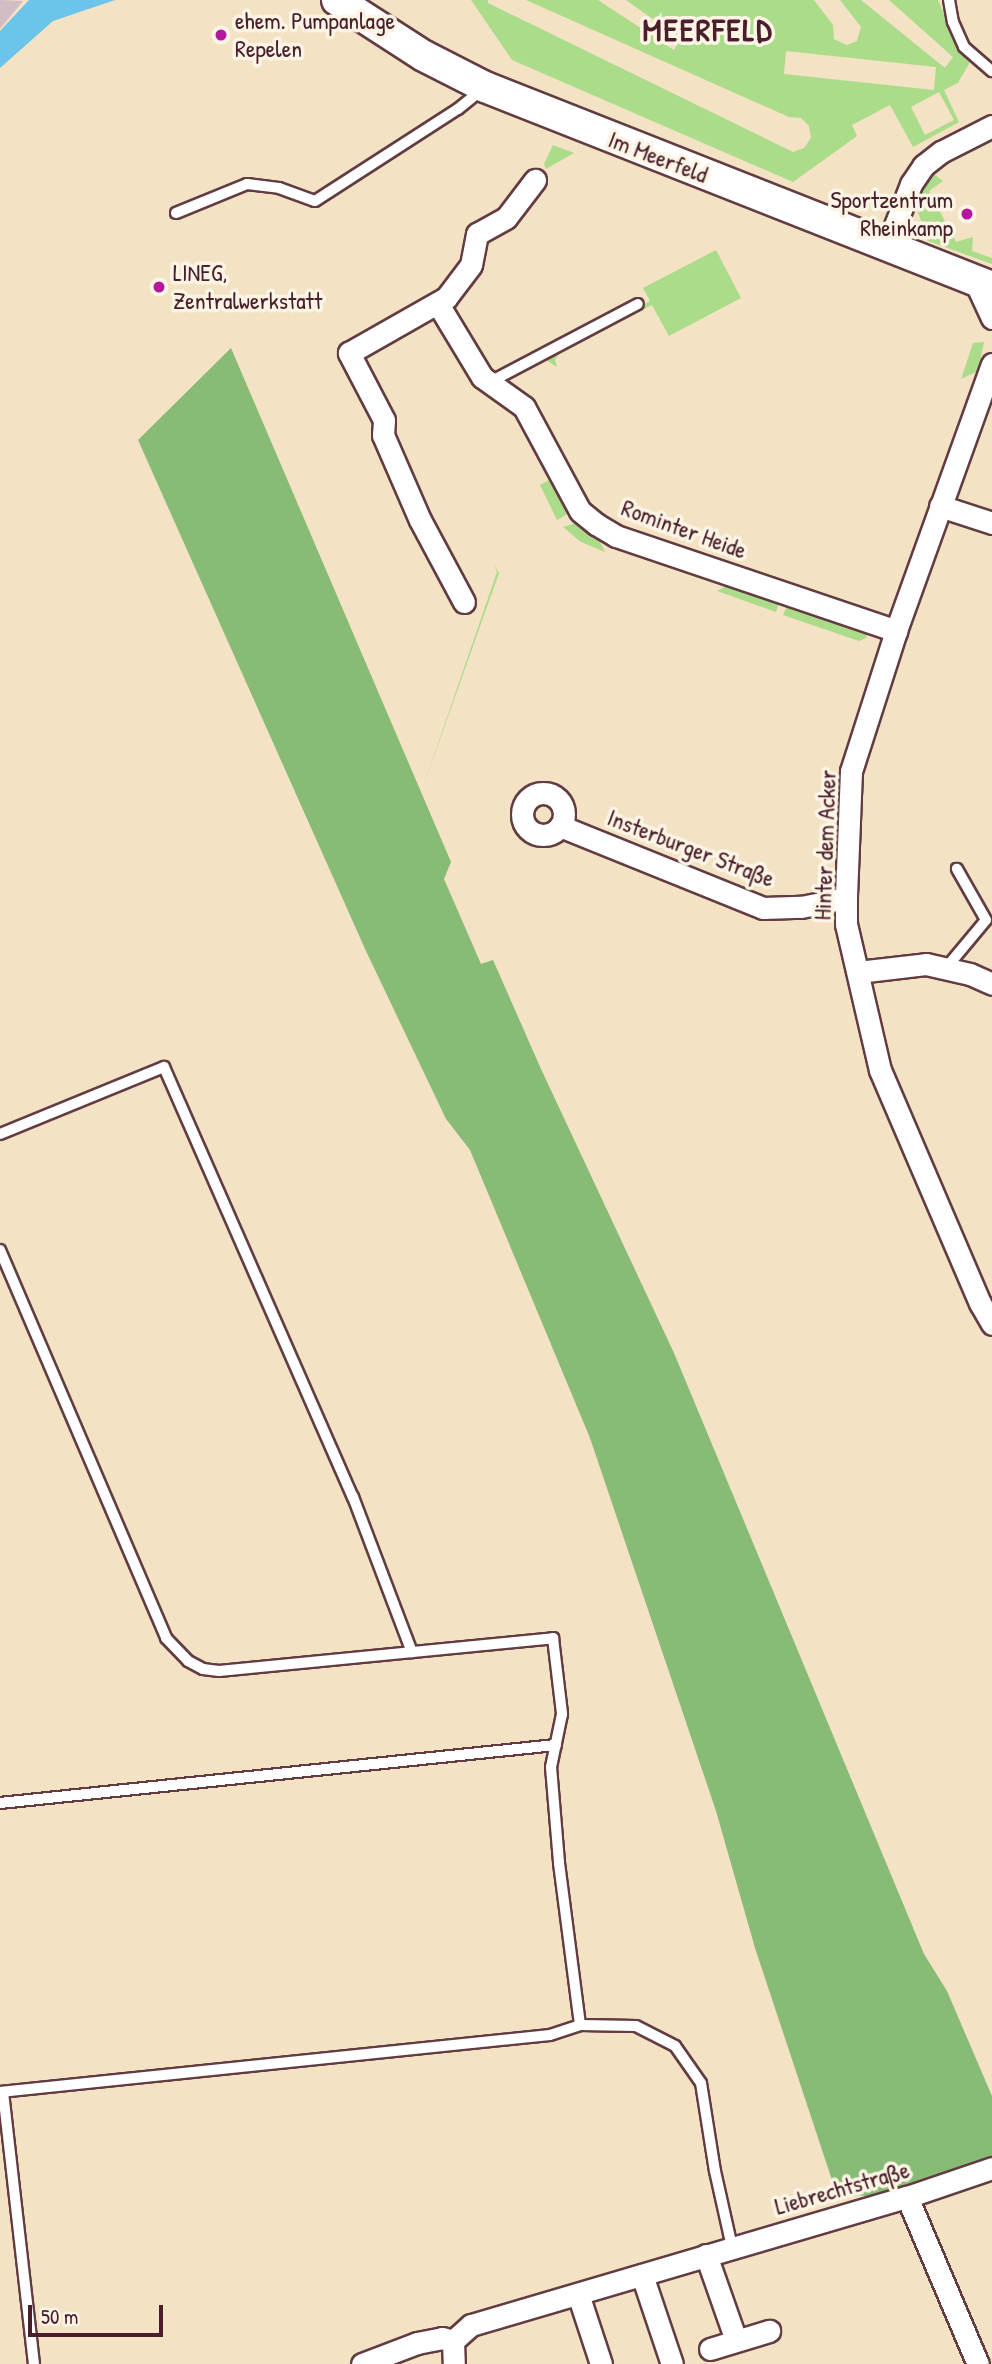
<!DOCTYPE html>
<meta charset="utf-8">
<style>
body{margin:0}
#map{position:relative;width:992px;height:2364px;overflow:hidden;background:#f3e2c4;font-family:"Patrick Hand",sans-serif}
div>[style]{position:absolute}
.industrial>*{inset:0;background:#d2bdc5}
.green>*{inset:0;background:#abdc8a}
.forest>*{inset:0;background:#88bc76}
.water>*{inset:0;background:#6bc4e9}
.roads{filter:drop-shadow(2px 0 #633c42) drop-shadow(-2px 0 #633c42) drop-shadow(0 2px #633c42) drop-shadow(0 -2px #633c42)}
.lane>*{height:10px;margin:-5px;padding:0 5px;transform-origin:5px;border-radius:5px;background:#fff}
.street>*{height:21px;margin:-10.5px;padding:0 10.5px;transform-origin:10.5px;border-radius:10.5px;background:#fff}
.street>.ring{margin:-10.5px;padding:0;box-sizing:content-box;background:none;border:21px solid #fff;border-radius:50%}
.secondary>*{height:30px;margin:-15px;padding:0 15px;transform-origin:15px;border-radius:15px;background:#fff}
.dots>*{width:19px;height:19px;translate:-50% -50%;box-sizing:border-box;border:4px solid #fcf5e5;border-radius:50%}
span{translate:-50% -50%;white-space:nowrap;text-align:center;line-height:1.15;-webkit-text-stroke:7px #fcf5e5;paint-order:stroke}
.poi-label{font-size:24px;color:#4a1f2b}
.left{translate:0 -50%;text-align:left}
.right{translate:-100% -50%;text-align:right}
.street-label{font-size:24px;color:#4a1f2b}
.district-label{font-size:32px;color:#4a1f2b;font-weight:700;letter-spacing:2px}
.scale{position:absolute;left:28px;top:2305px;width:135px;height:32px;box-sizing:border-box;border:4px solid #4a1f2b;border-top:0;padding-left:9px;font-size:21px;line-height:24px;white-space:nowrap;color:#4a1f2b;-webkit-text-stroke:5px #fcf5e5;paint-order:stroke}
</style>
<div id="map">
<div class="industrial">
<i style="clip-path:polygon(0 0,23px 1px,0 29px)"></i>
</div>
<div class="green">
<i style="clip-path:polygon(evenodd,471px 0,488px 0,488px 3px,793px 152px,804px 148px,811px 138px,809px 126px,801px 118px,789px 117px,526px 0,598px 0,674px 50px,681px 39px,626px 0,814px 0,833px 25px,834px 39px,847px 45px,857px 41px,861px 27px,840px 0,861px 0,945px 68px,953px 57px,889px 0,938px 0,955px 40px,970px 62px,958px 83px,944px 90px,959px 122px,913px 147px,890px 105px,852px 125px,857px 136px,793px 182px,512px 60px,471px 0,786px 51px,936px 67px,934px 90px,784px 74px,786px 51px,471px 0,939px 92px,954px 120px,925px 135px,911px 107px,939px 92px)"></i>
<i style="clip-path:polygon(553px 145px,574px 153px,546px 169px,544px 164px)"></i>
<i style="clip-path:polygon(932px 173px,943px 181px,929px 191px,956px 242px,973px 237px,972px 251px,992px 258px,992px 264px,928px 241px,917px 209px,920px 190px)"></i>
<i style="clip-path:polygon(716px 250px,741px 298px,669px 336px,652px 305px,559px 353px,555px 360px,557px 367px,544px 359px,544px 356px,650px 301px,643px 288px)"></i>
<i style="clip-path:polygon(984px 342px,978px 371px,961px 379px,973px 343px)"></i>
<i style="clip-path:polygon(549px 480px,555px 483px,568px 509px,566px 515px,557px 520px,540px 485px)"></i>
<i style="clip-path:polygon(576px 523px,597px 536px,605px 552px,581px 542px,563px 527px)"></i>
<i style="clip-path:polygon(494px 565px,499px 573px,422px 790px,497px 572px)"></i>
<i style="clip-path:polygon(730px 584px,779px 602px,776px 612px,717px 591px)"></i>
<i style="clip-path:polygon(788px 604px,868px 631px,866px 638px,859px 641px,783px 615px)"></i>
</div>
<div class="forest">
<i style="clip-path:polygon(231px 348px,451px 862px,444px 879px,481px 964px,493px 960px,541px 1069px,674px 1353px,924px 1954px,947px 1991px,992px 2096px,992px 2168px,907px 2197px,837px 2195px,755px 1948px,716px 1811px,590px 1438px,470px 1150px,446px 1119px,366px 951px,138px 440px)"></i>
</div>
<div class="water">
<i style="clip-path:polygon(29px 0,115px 0,53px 21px,0 68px,0 31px)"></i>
</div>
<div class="roads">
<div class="lane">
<i style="left:949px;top:0;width:22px;rotate:80deg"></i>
<i style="left:953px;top:22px;width:27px;rotate:66deg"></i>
<i style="left:964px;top:47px;width:37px;rotate:41deg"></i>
<i style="left:176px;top:213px;width:77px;rotate:-22.2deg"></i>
<i style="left:247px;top:184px;width:32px;rotate:7deg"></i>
<i style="left:279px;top:188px;width:38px;rotate:20deg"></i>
<i style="left:315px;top:201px;width:170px;rotate:-32.8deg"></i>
<i style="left:458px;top:109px;width:32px;rotate:-39deg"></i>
<i style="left:490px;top:382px;width:167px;rotate:-27.8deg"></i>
<i style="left:946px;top:968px;width:62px;rotate:-50.2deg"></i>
<i style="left:986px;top:920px;width:59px;rotate:-119.6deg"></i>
<i style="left:0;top:1134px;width:177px;rotate:-22.2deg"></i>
<i style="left:164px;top:1067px;width:470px;rotate:66.3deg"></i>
<i style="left:353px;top:1497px;width:166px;rotate:69.2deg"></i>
<i style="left:0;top:1250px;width:422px;rotate:66.8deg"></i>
<i style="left:166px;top:1638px;width:32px;rotate:46deg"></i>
<i style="left:188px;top:1661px;width:17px;rotate:28deg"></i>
<i style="left:203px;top:1669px;width:16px;rotate:7deg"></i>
<i style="left:219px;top:1671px;width:336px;rotate:-5.6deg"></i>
<i style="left:553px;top:1638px;width:77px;rotate:83.2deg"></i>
<i style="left:562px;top:1714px;width:54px;rotate:101.7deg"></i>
<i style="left:551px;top:1767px;width:96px;rotate:85.2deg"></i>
<i style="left:559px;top:1863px;width:163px;rotate:82.6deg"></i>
<i style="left:580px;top:2025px;width:56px;rotate:1deg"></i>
<i style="left:636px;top:2026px;width:44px;rotate:27.1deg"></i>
<i style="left:675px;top:2046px;width:45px;rotate:54.9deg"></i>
<i style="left:701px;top:2083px;width:89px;rotate:81deg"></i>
<i style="left:715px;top:2171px;width:78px;rotate:77.4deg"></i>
<i style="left:0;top:1803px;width:559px;rotate:-5.96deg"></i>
<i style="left:0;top:2092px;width:553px;rotate:-5.92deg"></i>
<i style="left:550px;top:2035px;width:32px;rotate:-18deg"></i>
<i style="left:3px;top:2092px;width:274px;rotate:83.5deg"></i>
</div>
<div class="street">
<i style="left:887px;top:246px;width:66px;rotate:-68.8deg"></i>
<i style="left:911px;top:184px;width:22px;rotate:-56deg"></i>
<i style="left:923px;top:166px;width:23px;rotate:-38deg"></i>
<i style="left:941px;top:152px;width:57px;rotate:-27deg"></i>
<i style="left:974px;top:279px;width:43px;rotate:65.2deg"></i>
<i style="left:438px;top:304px;width:85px;rotate:58.9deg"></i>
<i style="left:482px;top:377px;width:52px;rotate:35.5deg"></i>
<i style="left:524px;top:407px;width:118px;rotate:61.7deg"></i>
<i style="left:580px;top:511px;width:21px;rotate:39deg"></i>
<i style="left:596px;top:524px;width:23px;rotate:31deg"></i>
<i style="left:616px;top:536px;width:296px;rotate:18.7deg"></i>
<i style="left:992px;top:364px;width:284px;rotate:109.8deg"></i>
<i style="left:896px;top:631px;width:147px;rotate:107.8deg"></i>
<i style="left:851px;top:771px;width:127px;rotate:92.3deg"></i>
<i style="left:846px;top:898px;width:26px;rotate:90deg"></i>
<i style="left:846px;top:924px;width:150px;rotate:76.9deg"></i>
<i style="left:880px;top:1070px;width:254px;rotate:66.8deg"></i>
<i style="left:980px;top:1303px;width:24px;rotate:60deg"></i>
<i style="left:940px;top:506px;width:55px;rotate:18.1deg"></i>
<i style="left:464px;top:602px;width:93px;rotate:-118.2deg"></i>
<i style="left:420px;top:520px;width:93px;rotate:-113.5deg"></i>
<i style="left:383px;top:435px;width:15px;rotate:-86deg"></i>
<i style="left:384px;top:420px;width:76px;rotate:-117.6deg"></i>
<i style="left:349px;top:353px;width:112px;rotate:-29.6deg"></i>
<i style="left:446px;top:298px;width:41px;rotate:-52.9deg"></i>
<i style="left:471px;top:265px;width:32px;rotate:-79deg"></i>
<i style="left:477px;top:234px;width:33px;rotate:-29deg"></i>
<i style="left:506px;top:218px;width:48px;rotate:-52.7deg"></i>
<i class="ring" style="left:522px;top:793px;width:21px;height:21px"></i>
<i style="left:560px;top:826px;width:219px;rotate:22deg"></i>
<i style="left:763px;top:908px;width:38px;rotate:-2deg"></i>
<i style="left:801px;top:907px;width:46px;rotate:-11.3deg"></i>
<i style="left:858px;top:972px;width:68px;rotate:-6.7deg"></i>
<i style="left:926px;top:964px;width:45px;rotate:12.8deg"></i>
<i style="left:970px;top:974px;width:24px;rotate:24deg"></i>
<i style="left:907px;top:2197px;width:181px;rotate:67deg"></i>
<i style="left:706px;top:2255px;width:90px;rotate:70.6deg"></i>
<i style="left:642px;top:2275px;width:94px;rotate:71.4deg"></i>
<i style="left:578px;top:2294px;width:74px;rotate:71.8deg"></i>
<i style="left:453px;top:2341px;width:23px;rotate:88deg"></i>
<i style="left:710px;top:2349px;width:62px;rotate:-17deg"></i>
<i style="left:362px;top:2364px;width:59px;rotate:-20.9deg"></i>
<i style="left:417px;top:2343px;width:25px;rotate:-11deg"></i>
<i style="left:442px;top:2338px;width:11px;rotate:15deg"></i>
<i style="left:453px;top:2341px;width:24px;rotate:-42deg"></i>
<i style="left:471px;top:2325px;width:454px;rotate:-16.4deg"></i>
<i style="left:907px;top:2197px;width:90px;rotate:-18.8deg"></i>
</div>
<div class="secondary">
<i style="left:337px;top:0;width:103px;rotate:32.8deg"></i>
<i style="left:424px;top:56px;width:68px;rotate:26.9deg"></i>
<i style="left:485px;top:87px;width:545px;rotate:21.53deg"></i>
</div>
</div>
<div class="dots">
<i style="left:221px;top:35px;background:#b5179e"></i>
<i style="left:967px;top:214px;background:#b5179e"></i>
<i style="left:159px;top:287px;background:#b5179e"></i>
</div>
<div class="poi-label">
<span class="left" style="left:235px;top:35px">ehem. Pumpanlage<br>Repelen</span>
<span class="right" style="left:953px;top:214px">Sportzentrum<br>Rheinkamp</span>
<span class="left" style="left:173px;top:287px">LINEG,<br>Zentralwerkstatt</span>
</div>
<div class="street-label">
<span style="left:658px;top:157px;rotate:21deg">Im Meerfeld</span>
<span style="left:684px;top:529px;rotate:20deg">Rominter Heide</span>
<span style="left:825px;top:845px;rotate:-88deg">Hinter dem Acker</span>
<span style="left:691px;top:848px;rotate:21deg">Insterburger Straße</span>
<span style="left:842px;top:2188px;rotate:-16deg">Liebrechtstraße</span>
</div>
<div class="district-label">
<span style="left:708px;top:30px">MEERFELD</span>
</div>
<div class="scale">50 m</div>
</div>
